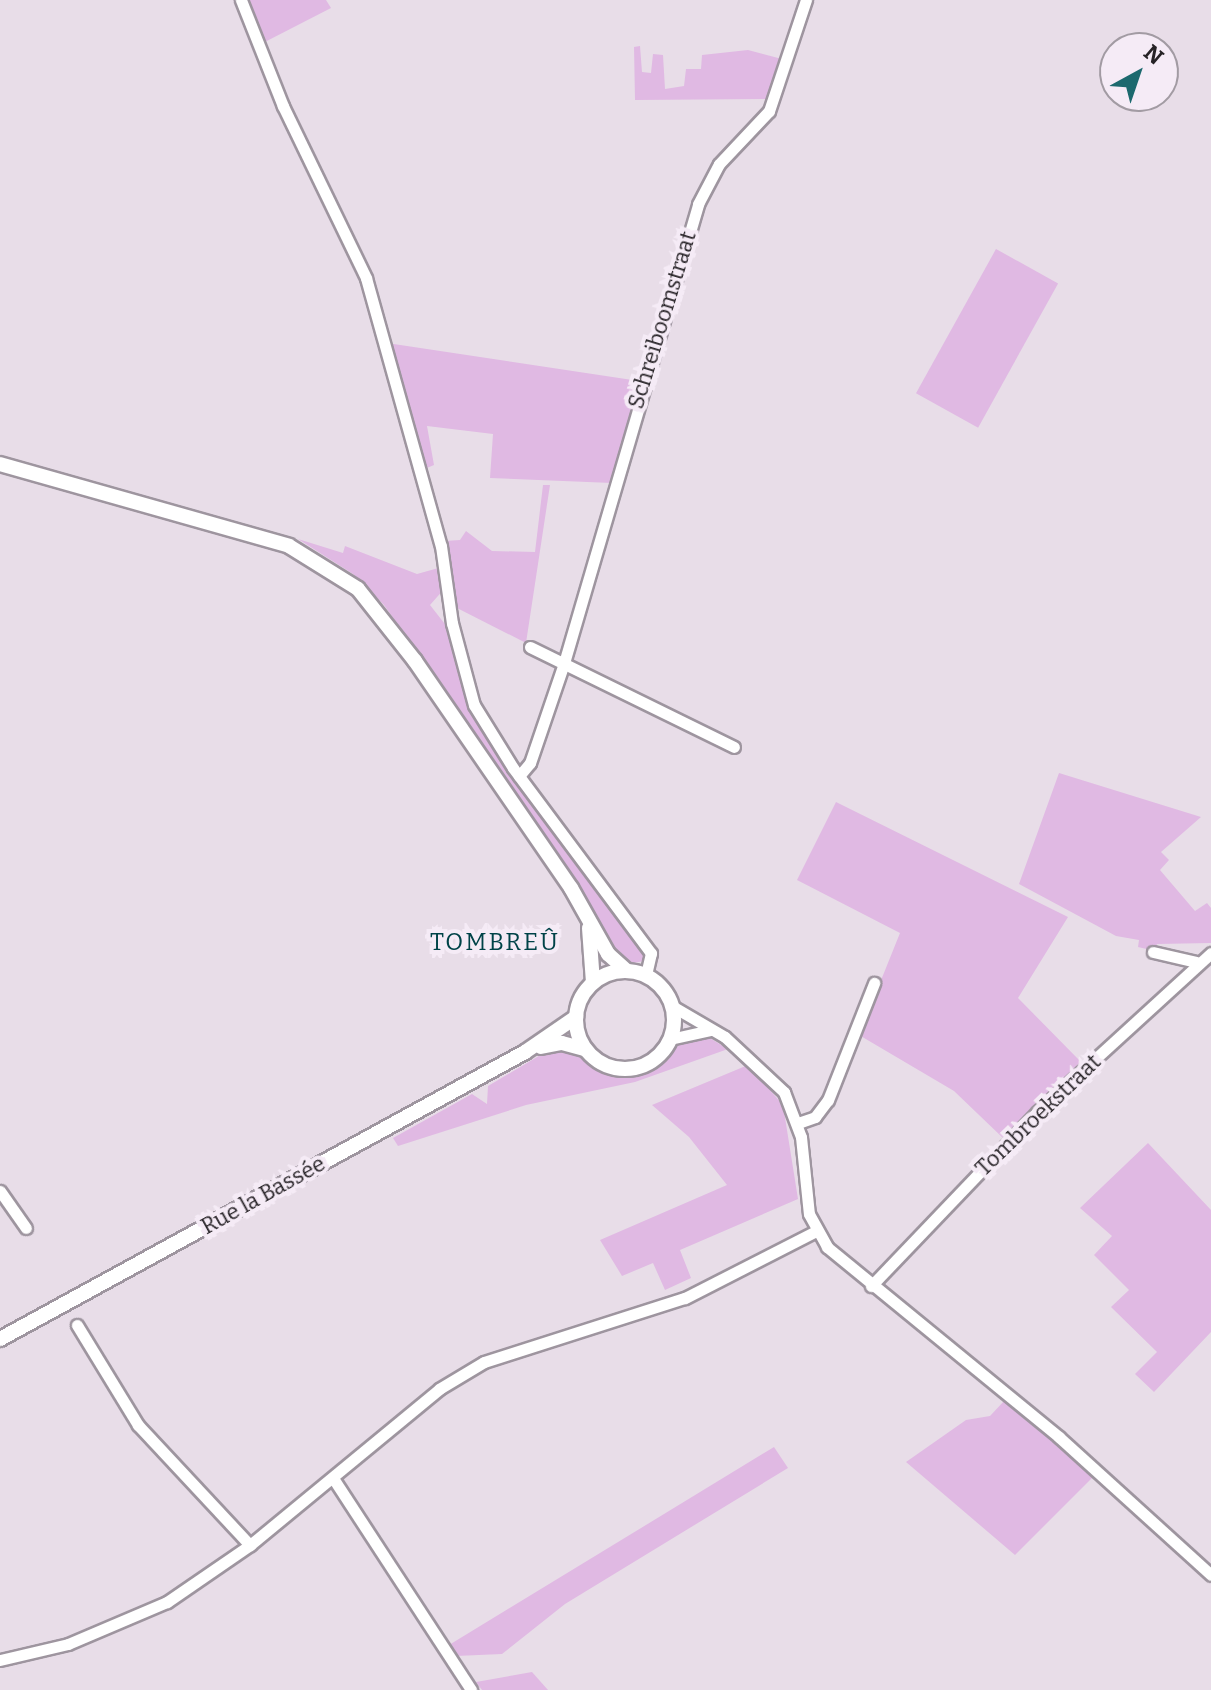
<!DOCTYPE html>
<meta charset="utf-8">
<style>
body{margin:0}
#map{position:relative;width:1211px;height:1690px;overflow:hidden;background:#e8dde8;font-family:Bitter,serif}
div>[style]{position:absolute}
.green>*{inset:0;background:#e0b9e3;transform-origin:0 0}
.roads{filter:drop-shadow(2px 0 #9e959f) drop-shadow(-2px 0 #9e959f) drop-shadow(0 2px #9e959f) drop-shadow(0 -2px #9e959f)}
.minor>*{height:11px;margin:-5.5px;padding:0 5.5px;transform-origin:5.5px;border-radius:5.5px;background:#fff}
.major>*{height:14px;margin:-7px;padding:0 7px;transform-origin:7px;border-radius:7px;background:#fff}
.major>.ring{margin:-7px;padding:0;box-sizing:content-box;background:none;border:14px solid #fff;border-radius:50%}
span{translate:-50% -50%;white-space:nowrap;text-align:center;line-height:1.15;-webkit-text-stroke:8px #f5ebf6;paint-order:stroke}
.street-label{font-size:22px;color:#262226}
.neighbourhood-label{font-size:24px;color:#004348;letter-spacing:2px}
.north{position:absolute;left:1099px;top:32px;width:80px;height:80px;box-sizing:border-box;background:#f5ebf6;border:2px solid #a29ba3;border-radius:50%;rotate:40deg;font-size:22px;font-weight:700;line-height:32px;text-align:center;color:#262226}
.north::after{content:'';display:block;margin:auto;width:28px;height:36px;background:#1c696e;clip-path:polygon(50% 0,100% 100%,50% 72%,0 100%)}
</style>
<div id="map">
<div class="green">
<i style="clip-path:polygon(244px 0,326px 0,331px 8px,259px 45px)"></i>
<i style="clip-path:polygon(640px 46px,642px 72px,651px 73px,653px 54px,663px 55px,665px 89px,684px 86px,686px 69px,701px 69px,702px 55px,748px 50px,782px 59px,771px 99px,635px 100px,634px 47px)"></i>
<i style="left:996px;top:249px;width:71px;height:165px;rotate:29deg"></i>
<i style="clip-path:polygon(387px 343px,639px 381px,612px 483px,490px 478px,493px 434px,427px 426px,434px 465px,422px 470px)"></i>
<i style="clip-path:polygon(543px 485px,550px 485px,526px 643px,457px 608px,444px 541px,460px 540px,466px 531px,492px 551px,535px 552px)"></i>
<i style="clip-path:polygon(298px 539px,343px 553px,345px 546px,417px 574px,442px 567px,445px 588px,430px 605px,448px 628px,480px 725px,646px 952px,644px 961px,633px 963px,617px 956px,572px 875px,384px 605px,353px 574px)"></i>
<i style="clip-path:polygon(1059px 773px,1201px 817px,1161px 852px,1169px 860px,1160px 870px,1195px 911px,1207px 903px,1211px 908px,1211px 943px,1157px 944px,1155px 951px,1138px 947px,1139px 940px,1116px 936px,1019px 884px)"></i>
<i style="clip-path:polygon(836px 802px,1068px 917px,1018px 998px,1082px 1063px,1003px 1138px,954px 1091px,859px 1035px,900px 933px,797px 880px)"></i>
<i style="clip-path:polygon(703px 1034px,728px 1049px,635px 1082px,526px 1105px,398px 1146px,393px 1138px,472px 1094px,487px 1104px,488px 1086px,554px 1047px,573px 1049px,608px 1073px,635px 1075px,657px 1063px,676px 1041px)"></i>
<i style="clip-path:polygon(748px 1065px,783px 1105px,798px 1199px,680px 1250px,691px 1278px,665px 1290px,653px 1263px,622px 1276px,600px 1240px,727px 1185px,689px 1137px,652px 1105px)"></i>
<i style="clip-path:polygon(1148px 1143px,1211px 1210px,1211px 1332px,1154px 1392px,1135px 1374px,1157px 1352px,1111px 1307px,1129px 1290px,1094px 1255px,1112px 1236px,1080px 1208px)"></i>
<i style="clip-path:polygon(1005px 1400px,1094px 1476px,1015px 1555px,906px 1462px,966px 1420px,990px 1416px)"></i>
<i style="clip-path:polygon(774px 1447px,788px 1468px,565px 1604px,502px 1654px,456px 1656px,449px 1645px)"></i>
<i style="clip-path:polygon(532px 1672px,548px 1690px,482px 1690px,476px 1682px)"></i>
</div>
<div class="roads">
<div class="minor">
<i style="left:241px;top:0;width:114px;rotate:68.4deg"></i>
<i style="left:283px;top:106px;width:191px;rotate:64.2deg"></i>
<i style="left:366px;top:278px;width:278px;rotate:74.4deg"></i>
<i style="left:441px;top:546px;width:78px;rotate:81.9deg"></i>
<i style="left:452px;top:623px;width:85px;rotate:75deg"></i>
<i style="left:474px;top:705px;width:74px;rotate:58.2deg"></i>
<i style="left:513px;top:768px;width:231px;rotate:53.3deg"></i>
<i style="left:651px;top:953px;width:23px;rotate:103deg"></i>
<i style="left:530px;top:647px;width:227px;rotate:26.1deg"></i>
<i style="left:519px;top:776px;width:17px;rotate:-50deg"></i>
<i style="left:530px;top:763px;width:106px;rotate:-71.2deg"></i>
<i style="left:564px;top:663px;width:478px;rotate:-73.7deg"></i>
<i style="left:698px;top:204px;width:45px;rotate:-62.3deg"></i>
<i style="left:719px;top:164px;width:73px;rotate:-46.7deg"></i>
<i style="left:769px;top:111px;width:117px;rotate:-71.6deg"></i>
<i style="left:1153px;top:952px;width:44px;rotate:13.1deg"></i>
<i style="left:672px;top:1006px;width:61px;rotate:30.3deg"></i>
<i style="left:725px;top:1037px;width:81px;rotate:43deg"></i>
<i style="left:784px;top:1092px;width:48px;rotate:69.3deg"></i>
<i style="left:801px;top:1137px;width:77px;rotate:84.1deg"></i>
<i style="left:809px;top:1214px;width:38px;rotate:61deg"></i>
<i style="left:827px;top:1247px;width:300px;rotate:39.3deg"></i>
<i style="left:1059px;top:1437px;width:205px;rotate:42.2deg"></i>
<i style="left:670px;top:1039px;width:42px;rotate:-12.4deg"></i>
<i style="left:798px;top:1123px;width:18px;rotate:-19deg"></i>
<i style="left:815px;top:1117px;width:21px;rotate:-53deg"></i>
<i style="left:828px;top:1100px;width:126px;rotate:-68.5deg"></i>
<i style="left:0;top:1191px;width:45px;rotate:54.9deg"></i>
<i style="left:871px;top:1286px;width:240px;rotate:-46.3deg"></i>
<i style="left:1037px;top:1112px;width:236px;rotate:-42.4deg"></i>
<i style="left:77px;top:1325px;width:117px;rotate:58.6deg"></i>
<i style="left:138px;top:1425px;width:164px;rotate:47deg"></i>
<i style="left:333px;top:1478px;width:253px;rotate:56.9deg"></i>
<i style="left:0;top:1660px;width:70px;rotate:-13.2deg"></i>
<i style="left:68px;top:1644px;width:108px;rotate:-23deg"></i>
<i style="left:167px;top:1602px;width:101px;rotate:-34.5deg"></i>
<i style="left:250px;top:1545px;width:245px;rotate:-39.5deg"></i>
<i style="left:439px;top:1389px;width:52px;rotate:-31deg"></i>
<i style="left:484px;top:1362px;width:211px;rotate:-17.7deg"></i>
<i style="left:685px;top:1298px;width:147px;rotate:-27.1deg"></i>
</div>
<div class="major">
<i style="left:0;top:464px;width:300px;rotate:15.8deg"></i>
<i style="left:289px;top:546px;width:81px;rotate:31.9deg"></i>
<i style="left:358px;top:589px;width:92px;rotate:51.6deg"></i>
<i style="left:415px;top:661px;width:275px;rotate:55.5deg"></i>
<i style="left:571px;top:888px;width:76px;rotate:60.7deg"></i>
<i style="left:608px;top:954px;width:24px;rotate:42deg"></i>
<i style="left:589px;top:928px;width:54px;rotate:85.8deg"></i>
<i class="ring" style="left:576px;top:971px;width:84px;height:84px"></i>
<i style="left:541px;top:1047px;width:21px;rotate:-11deg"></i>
<i style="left:562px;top:1043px;width:24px;rotate:15deg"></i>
<i style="left:0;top:1339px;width:598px;rotate:-28.66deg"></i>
<i style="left:525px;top:1052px;width:62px;rotate:-34.5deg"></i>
</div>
</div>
<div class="street-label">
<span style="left:662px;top:320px;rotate:-73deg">Schreiboomstraat</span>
<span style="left:1038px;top:1115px;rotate:-44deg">Tombroekstraat</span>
<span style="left:263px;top:1195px;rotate:-29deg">Rue la Bassée</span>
</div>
<div class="neighbourhood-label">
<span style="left:495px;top:943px">TOMBREÛ</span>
</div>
<div class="north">N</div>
</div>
